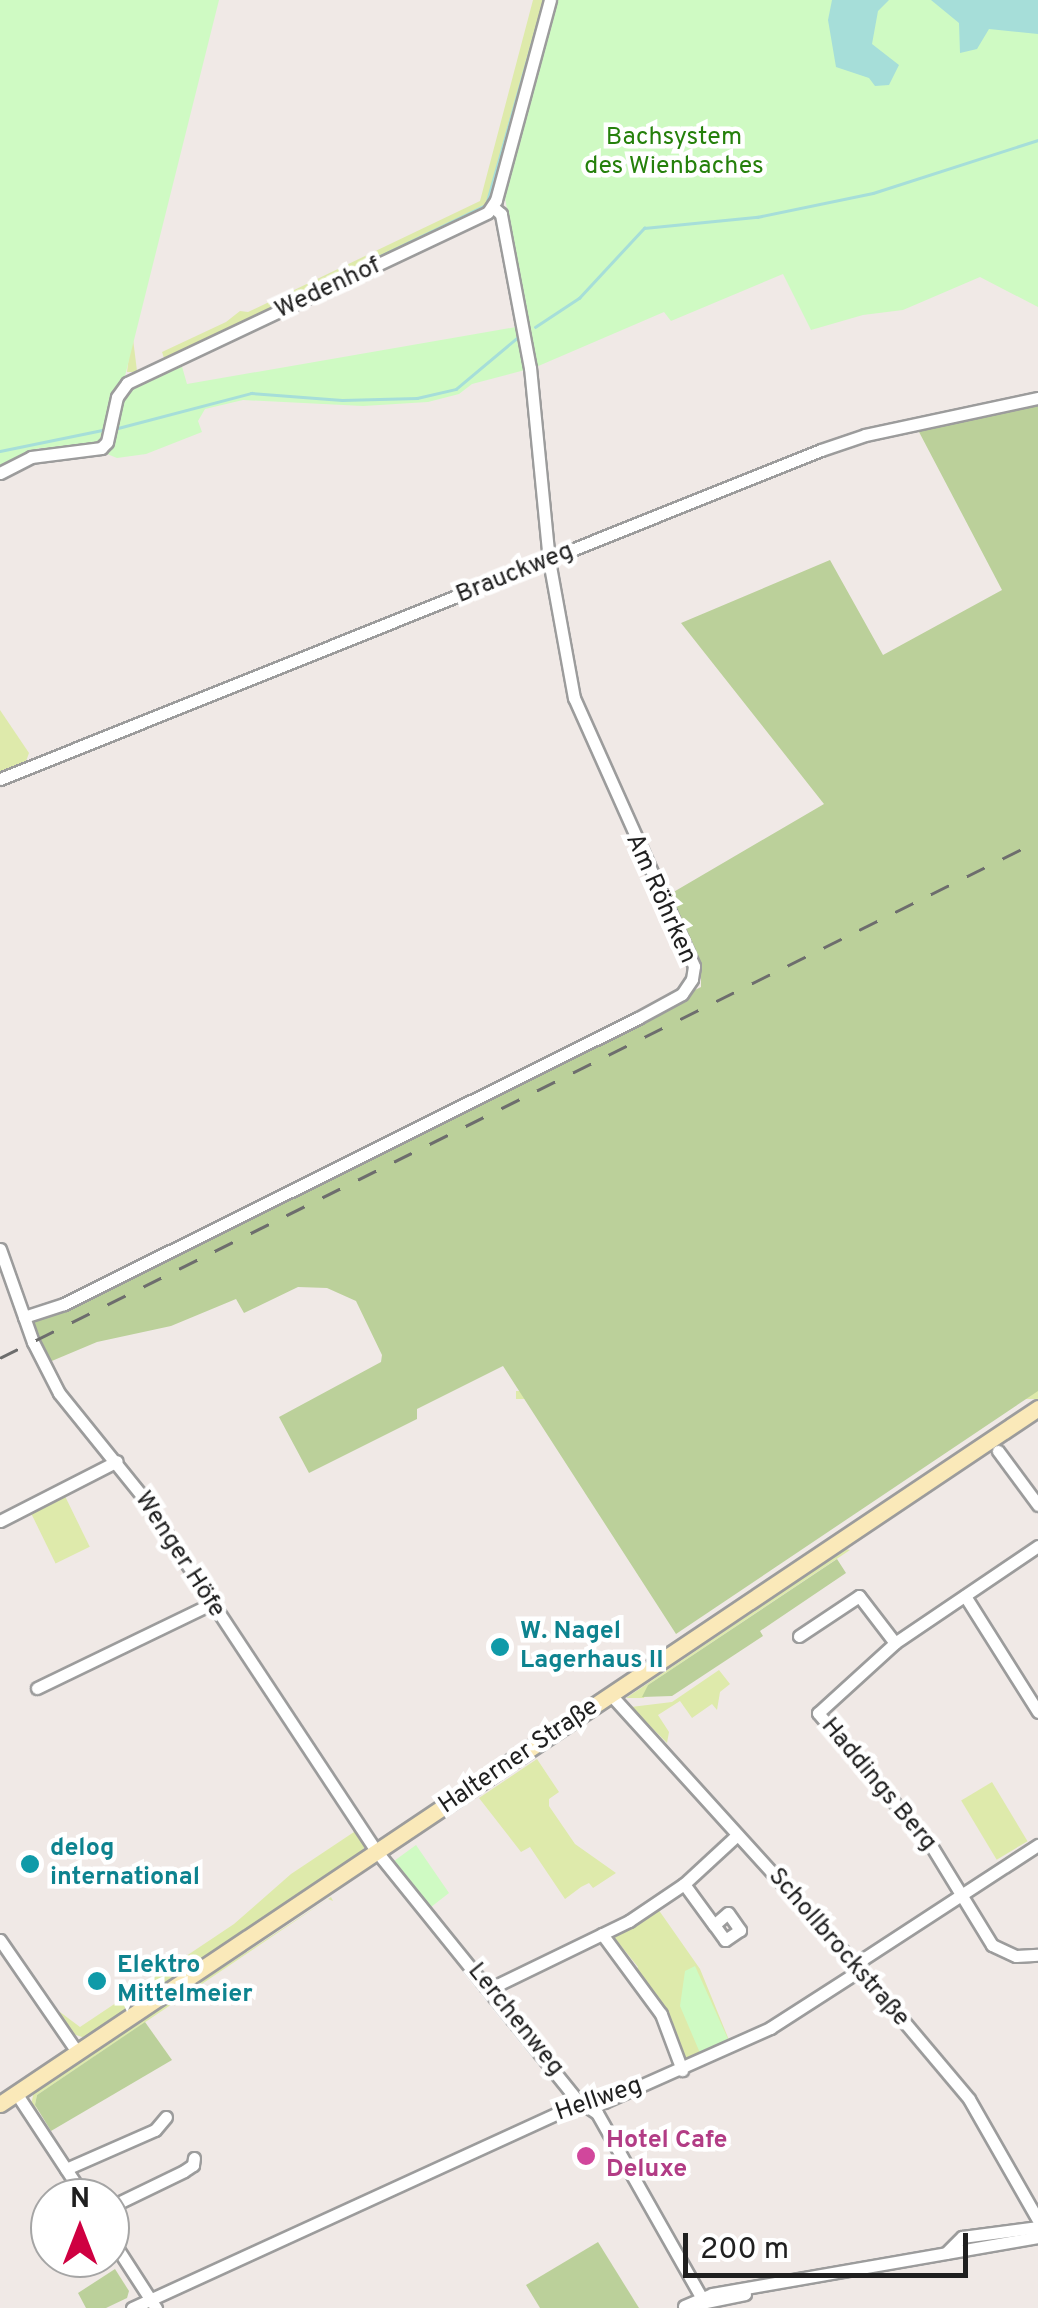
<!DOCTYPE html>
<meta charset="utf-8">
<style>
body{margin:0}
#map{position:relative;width:1038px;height:2308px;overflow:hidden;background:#f0e9e6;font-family:Overpass,sans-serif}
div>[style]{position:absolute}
.grass>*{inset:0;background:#deeaab;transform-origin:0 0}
.forest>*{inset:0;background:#bbd09a}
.park>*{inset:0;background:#cffac3}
.water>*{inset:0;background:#a6ded9}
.stream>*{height:2.5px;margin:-1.25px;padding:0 1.25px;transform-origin:1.25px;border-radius:1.25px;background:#a6ded9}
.roads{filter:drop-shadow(2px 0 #9c9c9c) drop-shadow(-2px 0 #9c9c9c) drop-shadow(0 2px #9c9c9c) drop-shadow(0 -2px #9c9c9c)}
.minor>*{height:11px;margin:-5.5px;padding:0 5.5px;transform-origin:5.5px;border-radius:5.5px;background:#fff}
.secondary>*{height:15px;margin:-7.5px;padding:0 7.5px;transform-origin:7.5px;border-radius:7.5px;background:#fae9b9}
.rail>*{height:2.5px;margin-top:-1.25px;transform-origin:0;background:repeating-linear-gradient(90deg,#6d6d6d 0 20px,transparent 0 40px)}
.dots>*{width:28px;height:28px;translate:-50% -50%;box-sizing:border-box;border:5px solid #fff;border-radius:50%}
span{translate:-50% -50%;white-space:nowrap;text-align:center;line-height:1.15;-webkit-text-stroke:9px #fff;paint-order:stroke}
.park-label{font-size:25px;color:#25800b}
.street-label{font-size:25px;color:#1f1f1f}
.culture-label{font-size:25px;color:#0d838f;font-weight:700}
.left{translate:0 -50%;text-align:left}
.hotel-label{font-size:25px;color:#b23c85;font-weight:700}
.north{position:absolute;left:30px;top:2178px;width:100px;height:100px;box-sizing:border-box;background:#fff;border:2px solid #a5a5a5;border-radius:50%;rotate:0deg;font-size:28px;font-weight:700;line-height:40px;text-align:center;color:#1f1f1f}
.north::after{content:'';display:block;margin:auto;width:35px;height:45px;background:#cf0041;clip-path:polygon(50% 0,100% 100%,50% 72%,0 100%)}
.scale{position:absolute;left:683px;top:2233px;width:285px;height:45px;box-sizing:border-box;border:5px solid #1f1f1f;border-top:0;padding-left:12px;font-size:30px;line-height:35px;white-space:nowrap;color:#1f1f1f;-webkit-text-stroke:8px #fff;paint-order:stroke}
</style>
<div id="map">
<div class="grass">
<i style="clip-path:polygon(533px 0,548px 0,490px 205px,134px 376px,134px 372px,127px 372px,132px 331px,137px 371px,164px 358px,162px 352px,226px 322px,240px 311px,248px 312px,480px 201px)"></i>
<i style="clip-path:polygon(0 710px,29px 753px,25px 764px,0 773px)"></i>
<i style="left:1038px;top:1391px;width:8px;height:522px;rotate:90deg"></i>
<i style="left:63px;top:1492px;width:61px;height:38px;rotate:64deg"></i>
<i style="clip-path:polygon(846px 1549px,850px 1550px,648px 1685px,644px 1698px,626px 1698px)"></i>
<i style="clip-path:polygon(719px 1670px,730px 1684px,720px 1692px,717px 1710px,712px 1704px,692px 1718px,680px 1701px,658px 1715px,669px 1732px,667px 1743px,631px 1707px,672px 1702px)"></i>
<i style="clip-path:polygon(537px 1759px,559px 1792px,549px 1799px,549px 1806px,575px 1844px,616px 1873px,593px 1888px,589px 1883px,581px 1887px,565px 1899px,530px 1847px,521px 1852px,479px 1798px)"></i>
<i style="left:992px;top:1782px;width:69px;height:36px;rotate:59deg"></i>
<i style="clip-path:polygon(350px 1824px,367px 1841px,363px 1850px,85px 2038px,70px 2033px,58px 2017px,60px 2012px,80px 2027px,234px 1924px,291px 1874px,354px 1832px)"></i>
<i style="clip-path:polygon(331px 1897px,333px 1901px,328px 1899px,37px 2095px,35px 2105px,48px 2132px,31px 2105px,34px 2091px)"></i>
<i style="clip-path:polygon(658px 1909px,700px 1969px,729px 2040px,686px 2061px,668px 2014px,663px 2015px,635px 1971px,638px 1967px,613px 1936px)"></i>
</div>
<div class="forest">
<i style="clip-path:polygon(1038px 405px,1038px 1391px,676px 1634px,503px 1366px,417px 1409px,417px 1419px,309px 1473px,279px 1417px,381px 1362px,382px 1355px,356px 1301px,327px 1288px,298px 1287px,244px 1313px,236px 1299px,171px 1326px,97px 1342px,47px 1363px,29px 1321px,701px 987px,701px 973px,665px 897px,824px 804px,681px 623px,830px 560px,883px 655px,1002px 590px,918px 430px)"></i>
<i style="clip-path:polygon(837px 1559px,846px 1573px,760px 1631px,763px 1636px,672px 1696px,642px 1697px,648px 1685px)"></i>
<i style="clip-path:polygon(145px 2022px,172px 2060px,51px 2131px,35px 2105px,37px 2095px)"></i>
<i style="clip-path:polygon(598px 2242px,639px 2308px,540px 2308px,526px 2285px)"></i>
<i style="clip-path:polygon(115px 2269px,129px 2291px,127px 2298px,106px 2308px,86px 2308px,78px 2293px)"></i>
</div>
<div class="park">
<i style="clip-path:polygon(0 0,219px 0,125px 376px,130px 385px,181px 363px,187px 384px,528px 325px,505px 198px,552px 0,1038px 0,1038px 307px,980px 277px,903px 310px,863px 315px,811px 330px,783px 274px,671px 321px,664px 312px,536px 367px,472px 384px,459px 394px,428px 402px,363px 406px,243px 400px,205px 409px,198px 421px,202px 432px,146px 454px,117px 458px,90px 447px,39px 448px,0 466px)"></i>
<i style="clip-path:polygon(416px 1845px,449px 1893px,431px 1907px,394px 1861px)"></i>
<i style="clip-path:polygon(695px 1966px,728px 2039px,700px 2053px,680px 2006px,685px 1971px)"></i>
</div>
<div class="water">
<i style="clip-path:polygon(832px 0,889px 0,878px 11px,872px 44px,899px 65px,889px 85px,875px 86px,869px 78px,836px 67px,828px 20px)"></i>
<i style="clip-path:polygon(931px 0,1038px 0,1038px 34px,989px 29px,977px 49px,960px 53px,959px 23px)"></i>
</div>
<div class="stream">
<i style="left:279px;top:305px;width:230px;rotate:-25.8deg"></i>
<i style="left:486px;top:205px;width:213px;rotate:-74.2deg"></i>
<i style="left:535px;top:327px;width:53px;rotate:-33.4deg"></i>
<i style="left:579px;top:298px;width:96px;rotate:-47.1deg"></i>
<i style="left:644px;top:228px;width:114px;rotate:-5.6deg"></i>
<i style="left:757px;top:217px;width:118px;rotate:-11.7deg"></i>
<i style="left:873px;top:193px;width:173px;rotate:-17.8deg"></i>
<i style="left:118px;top:428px;width:138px;rotate:-14.7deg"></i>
<i style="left:251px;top:393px;width:91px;rotate:4.4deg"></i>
<i style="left:342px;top:400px;width:75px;rotate:-1.5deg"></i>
<i style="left:417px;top:398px;width:40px;rotate:-13deg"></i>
<i style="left:456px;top:389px;width:81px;rotate:-40deg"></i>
<i style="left:0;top:451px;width:109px;rotate:-11.6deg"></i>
</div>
<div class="roads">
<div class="minor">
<i style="left:0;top:473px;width:35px;rotate:-27deg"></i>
<i style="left:31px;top:457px;width:71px;rotate:-7.3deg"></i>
<i style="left:101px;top:448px;width:8px;rotate:-45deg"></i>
<i style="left:107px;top:442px;width:46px;rotate:-77.5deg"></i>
<i style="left:117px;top:397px;width:17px;rotate:-54deg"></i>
<i style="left:127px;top:383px;width:399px;rotate:-25.3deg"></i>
<i style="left:488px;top:212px;width:14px;rotate:-56deg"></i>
<i style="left:496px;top:200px;width:207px;rotate:-74.9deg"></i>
<i style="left:0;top:779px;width:884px;rotate:-21.84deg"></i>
<i style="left:821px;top:450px;width:46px;rotate:-18.8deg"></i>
<i style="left:865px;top:435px;width:177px;rotate:-12.1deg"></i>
<i style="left:0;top:1249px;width:99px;rotate:70.5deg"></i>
<i style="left:33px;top:1342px;width:57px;rotate:63deg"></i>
<i style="left:59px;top:1393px;width:132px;rotate:51.1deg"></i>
<i style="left:142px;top:1496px;width:427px;rotate:56.6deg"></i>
<i style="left:377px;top:1852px;width:319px;rotate:51.1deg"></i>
<i style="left:577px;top:2100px;width:24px;rotate:33deg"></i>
<i style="left:597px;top:2113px;width:211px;rotate:60.5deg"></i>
<i style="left:24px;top:1317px;width:42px;rotate:-18deg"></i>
<i style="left:64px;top:1304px;width:641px;rotate:-26.49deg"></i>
<i style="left:638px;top:1018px;width:50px;rotate:-28.6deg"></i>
<i style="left:682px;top:994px;width:18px;rotate:-56deg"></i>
<i style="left:692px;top:979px;width:13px;rotate:-81deg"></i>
<i style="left:694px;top:966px;width:294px;rotate:-114.1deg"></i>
<i style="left:574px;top:698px;width:139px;rotate:-100.3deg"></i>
<i style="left:549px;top:561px;width:194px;rotate:-95.6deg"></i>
<i style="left:530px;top:368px;width:157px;rotate:-100.7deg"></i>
<i style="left:501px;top:214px;width:11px;rotate:-139deg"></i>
<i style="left:998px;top:1451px;width:67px;rotate:53.5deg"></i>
<i style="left:0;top:1521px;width:131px;rotate:-27.1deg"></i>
<i style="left:1038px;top:1546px;width:173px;rotate:145.9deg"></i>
<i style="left:895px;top:1643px;width:104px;rotate:137.7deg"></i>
<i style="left:818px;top:1713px;width:176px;rotate:49.6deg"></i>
<i style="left:932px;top:1847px;width:115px;rotate:58.5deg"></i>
<i style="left:992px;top:1945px;width:26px;rotate:25deg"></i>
<i style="left:1016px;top:1956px;width:22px;rotate:-3deg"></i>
<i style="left:965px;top:1596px;width:137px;rotate:57.8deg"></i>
<i style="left:799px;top:1636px;width:72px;rotate:-33.7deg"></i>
<i style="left:859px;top:1596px;width:59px;rotate:52.5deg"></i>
<i style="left:37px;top:1688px;width:193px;rotate:-25.8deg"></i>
<i style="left:611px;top:1695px;width:367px;rotate:47.8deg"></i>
<i style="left:858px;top:1967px;width:172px;rotate:49.9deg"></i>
<i style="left:969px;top:2099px;width:139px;rotate:60.3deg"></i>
<i style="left:684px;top:1884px;width:51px;rotate:53.8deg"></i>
<i style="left:728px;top:1913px;width:21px;rotate:55deg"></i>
<i style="left:740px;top:1930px;width:18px;rotate:146deg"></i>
<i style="left:725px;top:1940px;width:19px;rotate:-126deg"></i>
<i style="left:714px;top:1925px;width:18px;rotate:-41deg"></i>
<i style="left:602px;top:1934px;width:99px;rotate:53.6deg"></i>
<i style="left:661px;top:2014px;width:60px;rotate:69.4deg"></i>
<i style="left:0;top:1940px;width:137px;rotate:55.4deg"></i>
<i style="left:489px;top:1989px;width:156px;rotate:-25.9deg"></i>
<i style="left:629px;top:1921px;width:66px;rotate:-33.9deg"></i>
<i style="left:684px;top:1884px;width:71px;rotate:-42.7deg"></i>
<i style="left:16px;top:2093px;width:126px;rotate:56.7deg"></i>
<i style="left:66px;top:2169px;width:97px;rotate:-23.7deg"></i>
<i style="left:155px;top:2130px;width:17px;rotate:-50deg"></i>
<i style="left:110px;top:2207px;width:82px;rotate:-25.9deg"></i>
<i style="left:184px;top:2171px;width:11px;rotate:-34deg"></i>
<i style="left:193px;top:2165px;width:7px;rotate:-82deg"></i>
<i style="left:110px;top:2237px;width:85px;rotate:57.1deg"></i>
<i style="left:946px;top:2253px;width:23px;rotate:-45deg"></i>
<i style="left:962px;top:2237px;width:77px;rotate:-7.5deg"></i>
<i style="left:696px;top:2304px;width:50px;rotate:-11.5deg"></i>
<i style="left:684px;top:2306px;width:30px;rotate:-23deg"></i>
<i style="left:712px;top:2294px;width:331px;rotate:-9.9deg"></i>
<i style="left:132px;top:2308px;width:481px;rotate:-24.6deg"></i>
<i style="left:569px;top:2108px;width:36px;rotate:-10deg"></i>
<i style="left:604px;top:2102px;width:182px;rotate:-24deg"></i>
<i style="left:770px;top:2028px;width:100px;rotate:-32.7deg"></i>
<i style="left:854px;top:1974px;width:17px;rotate:-59deg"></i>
<i style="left:863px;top:1959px;width:209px;rotate:-33.1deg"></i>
</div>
<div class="secondary">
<i style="left:0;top:2104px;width:1250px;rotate:-33.84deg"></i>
</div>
</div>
<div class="rail">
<i style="left:0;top:1358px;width:1160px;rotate:-26.48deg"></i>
</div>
<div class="dots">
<i style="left:500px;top:1647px;background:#0f9aa8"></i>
<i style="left:30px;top:1864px;background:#0f9aa8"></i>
<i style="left:97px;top:1981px;background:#0f9aa8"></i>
<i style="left:586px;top:2156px;background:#d1479c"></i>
</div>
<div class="park-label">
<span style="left:674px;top:153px">Bachsystem<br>des Wienbaches</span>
</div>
<div class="street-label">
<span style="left:328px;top:289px;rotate:-25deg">Wedenhof</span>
<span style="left:515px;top:574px;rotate:-22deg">Brauckweg</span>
<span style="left:660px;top:899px;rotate:66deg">Am Röhrken</span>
<span style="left:179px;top:1555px;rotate:57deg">Wenger Höfe</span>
<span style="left:519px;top:1757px;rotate:-34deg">Halterner Straße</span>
<span style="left:878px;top:1785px;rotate:50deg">Haddings Berg</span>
<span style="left:838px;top:1948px;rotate:49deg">Schollbrockstraße</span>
<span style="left:515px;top:2020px;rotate:51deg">Lerchenweg</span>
<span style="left:599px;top:2100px;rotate:-19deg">Hellweg</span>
</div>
<div class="culture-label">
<span class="left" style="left:520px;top:1647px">W. Nagel<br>Lagerhaus II</span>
<span class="left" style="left:50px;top:1864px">delog<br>international</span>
<span class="left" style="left:117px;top:1981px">Elektro<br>Mittelmeier</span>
</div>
<div class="hotel-label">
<span class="left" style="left:606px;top:2156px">Hotel Cafe<br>Deluxe</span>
</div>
<div class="north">N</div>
<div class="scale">200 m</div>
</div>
